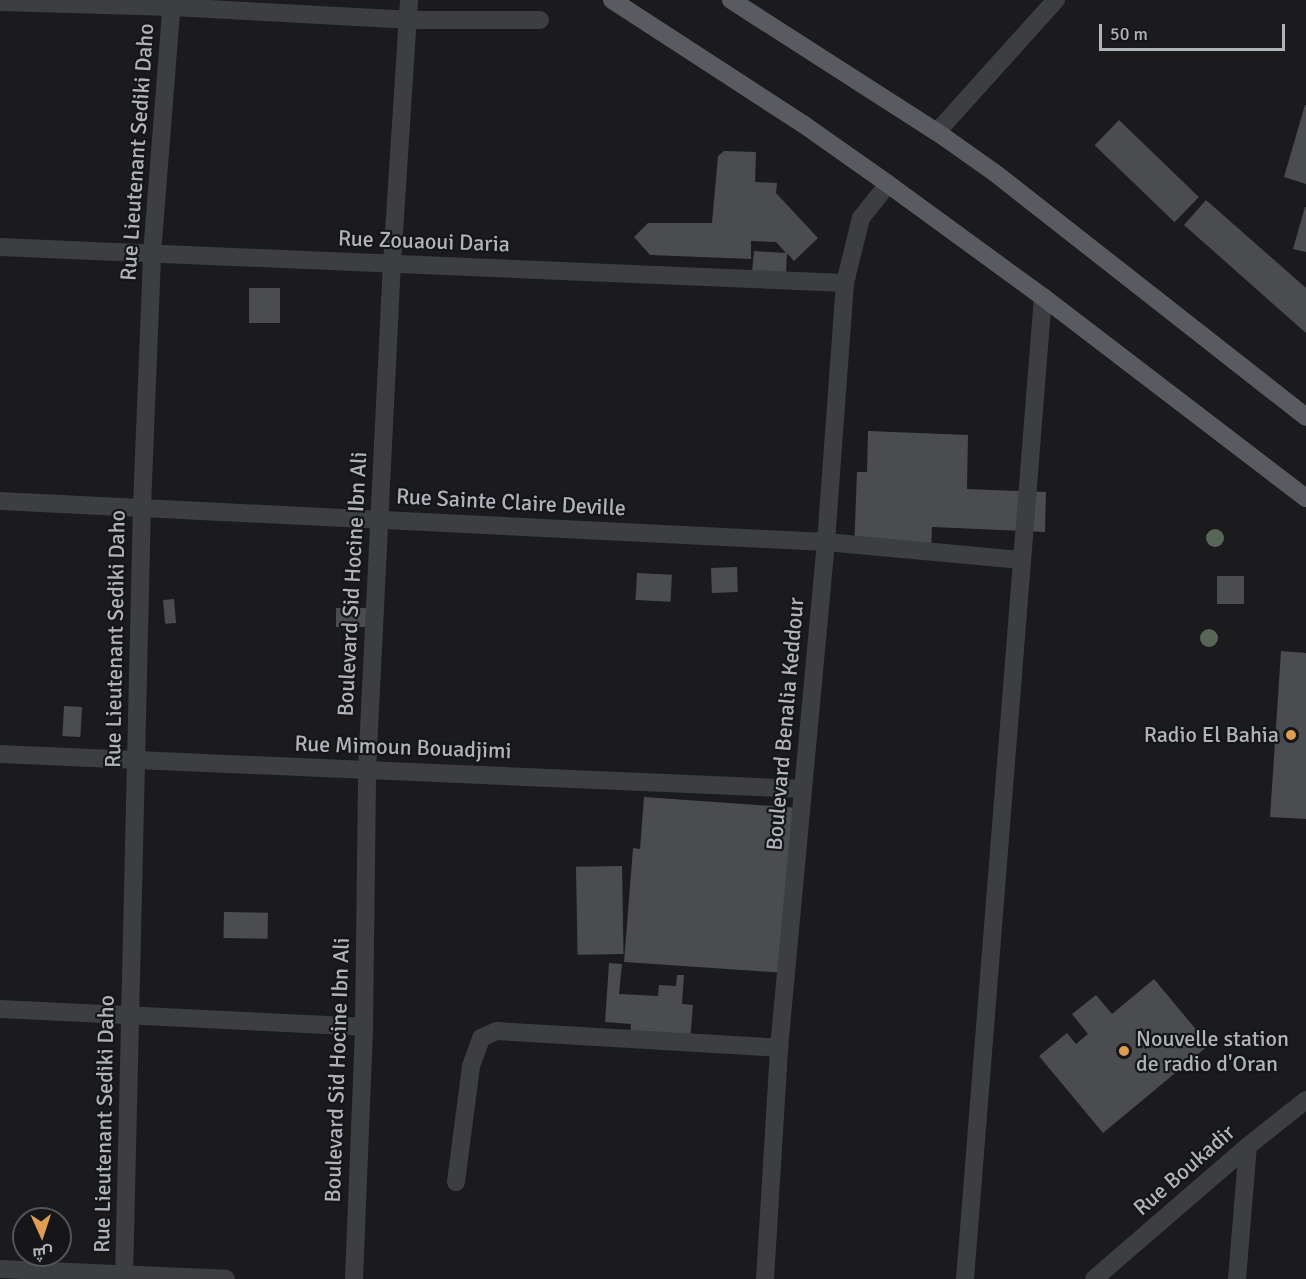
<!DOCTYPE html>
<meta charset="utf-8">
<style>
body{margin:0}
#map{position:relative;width:1306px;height:1279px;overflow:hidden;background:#1b1b1d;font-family:Signika,Cairo,sans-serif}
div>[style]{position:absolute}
.building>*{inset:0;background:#4a4c4f;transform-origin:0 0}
.minor>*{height:18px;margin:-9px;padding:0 9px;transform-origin:9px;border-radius:9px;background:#3c3e42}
.tertiary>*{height:18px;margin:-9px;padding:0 9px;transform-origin:9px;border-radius:9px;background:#3c3e42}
.primary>*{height:18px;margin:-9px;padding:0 9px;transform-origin:9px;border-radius:9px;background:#595b60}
.trees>*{width:18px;height:18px;margin:-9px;border-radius:50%;background:#586658}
.dots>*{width:16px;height:16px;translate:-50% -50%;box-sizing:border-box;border:3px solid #161618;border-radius:50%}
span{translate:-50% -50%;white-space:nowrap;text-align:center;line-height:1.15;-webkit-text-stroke:4.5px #161618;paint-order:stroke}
.street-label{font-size:22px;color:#afb4bb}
.poi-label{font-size:22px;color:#afb4bb}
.right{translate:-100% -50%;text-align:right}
.left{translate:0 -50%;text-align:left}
.north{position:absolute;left:12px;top:1207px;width:60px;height:60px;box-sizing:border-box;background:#161618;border:2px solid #535559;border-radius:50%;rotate:177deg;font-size:16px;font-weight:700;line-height:24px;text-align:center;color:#afb4bb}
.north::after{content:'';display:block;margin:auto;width:21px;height:27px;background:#de9d52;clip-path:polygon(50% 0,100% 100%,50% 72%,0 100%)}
.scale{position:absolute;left:1099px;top:24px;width:186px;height:27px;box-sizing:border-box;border:3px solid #afb4bb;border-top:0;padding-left:8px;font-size:18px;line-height:21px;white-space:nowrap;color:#afb4bb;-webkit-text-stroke:4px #161618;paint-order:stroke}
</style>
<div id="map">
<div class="building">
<i style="clip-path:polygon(1305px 105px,1306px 105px,1306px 184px,1284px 177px)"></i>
<i style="left:1119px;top:120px;width:111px;height:35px;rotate:44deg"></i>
<i style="clip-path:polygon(724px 151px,756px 152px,755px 182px,777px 183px,776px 193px,818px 238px,794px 261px,787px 253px,786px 274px,752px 272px,754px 251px,786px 253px,776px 242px,751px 241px,751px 259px,650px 255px,634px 237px,648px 223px,712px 223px,718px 156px)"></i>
<i style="clip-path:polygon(1206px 200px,1306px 288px,1306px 333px,1184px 225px)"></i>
<i style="clip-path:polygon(1305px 207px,1306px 207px,1306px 252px,1293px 249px)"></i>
<i style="left:249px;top:288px;width:31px;height:35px"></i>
<i style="clip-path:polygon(868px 431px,968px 435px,967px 489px,1046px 492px,1045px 532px,932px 527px,931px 553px,854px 550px,857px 472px,867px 472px)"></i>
<i style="left:737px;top:567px;width:25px;height:26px;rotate:88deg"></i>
<i style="left:637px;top:573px;width:35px;height:27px;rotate:3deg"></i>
<i style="left:1217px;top:576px;width:27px;height:28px"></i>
<i style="left:174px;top:599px;width:24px;height:11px;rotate:85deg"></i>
<i style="left:374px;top:608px;width:19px;height:38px;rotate:90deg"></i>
<i style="clip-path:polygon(1281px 651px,1306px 653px,1306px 819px,1270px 817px)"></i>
<i style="left:64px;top:706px;width:18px;height:30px;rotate:3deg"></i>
<i style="clip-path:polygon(644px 797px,799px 808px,787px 973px,624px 962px,633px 848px,640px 849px)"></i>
<i style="left:622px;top:866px;width:88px;height:46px;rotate:89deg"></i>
<i style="left:224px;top:912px;width:44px;height:26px;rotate:1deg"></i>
<i style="clip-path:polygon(609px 963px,622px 964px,619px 994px,658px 996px,659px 985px,676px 986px,677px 975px,684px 975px,682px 1004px,693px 1005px,690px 1041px,630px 1037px,631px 1024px,605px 1022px)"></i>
<i style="clip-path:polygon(1154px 979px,1209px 1045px,1103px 1133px,1039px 1056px,1067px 1033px,1076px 1044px,1088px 1034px,1072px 1014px,1096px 995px,1112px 1014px)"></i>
</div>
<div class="minor">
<i style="left:0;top:2px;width:172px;rotate:1.7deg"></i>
<i style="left:172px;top:7px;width:237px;rotate:3.1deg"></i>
<i style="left:409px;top:20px;width:131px"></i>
<i style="left:937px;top:132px;width:178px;rotate:-48deg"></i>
<i style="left:0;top:247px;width:846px;rotate:2.44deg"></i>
<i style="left:0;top:501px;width:827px;rotate:2.84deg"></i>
<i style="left:826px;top:542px;width:195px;rotate:5.3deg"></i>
<i style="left:0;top:1009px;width:364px;rotate:2.8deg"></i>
<i style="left:456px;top:1182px;width:117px;rotate:-82.6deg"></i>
<i style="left:471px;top:1066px;width:30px;rotate:-70deg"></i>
<i style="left:481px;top:1038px;width:17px;rotate:-24deg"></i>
<i style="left:497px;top:1031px;width:283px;rotate:3.4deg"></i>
<i style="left:0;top:1269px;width:226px;rotate:2.5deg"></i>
<i style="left:124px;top:1279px;width:773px;rotate:-88.67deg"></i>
<i style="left:142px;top:506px;width:252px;rotate:-87.7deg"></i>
<i style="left:152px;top:254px;width:255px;rotate:-85.5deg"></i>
<i style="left:354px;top:1279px;width:252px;rotate:-87.7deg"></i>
<i style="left:364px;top:1027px;width:257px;rotate:-89.3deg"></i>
<i style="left:367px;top:770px;width:508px;rotate:-87.18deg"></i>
<i style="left:392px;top:263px;width:264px;rotate:-86.3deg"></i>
<i style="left:965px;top:1279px;width:985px;rotate:-85.46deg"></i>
<i style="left:1237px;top:1279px;width:133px;rotate:-85.3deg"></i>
</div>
<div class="tertiary">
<i style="left:0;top:754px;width:804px;rotate:2.5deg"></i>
<i style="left:765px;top:1279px;width:231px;rotate:-86.5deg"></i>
<i style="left:779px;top:1048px;width:508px;rotate:-84.69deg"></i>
<i style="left:826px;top:542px;width:260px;rotate:-85.8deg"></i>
<i style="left:845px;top:283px;width:67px;rotate:-76.2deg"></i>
<i style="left:861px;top:218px;width:43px;rotate:-51.5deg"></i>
<i style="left:1094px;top:1279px;width:203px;rotate:-40.8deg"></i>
<i style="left:1248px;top:1146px;width:74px;rotate:-38.4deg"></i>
</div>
<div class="primary">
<i style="left:612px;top:0;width:228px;rotate:33deg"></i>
<i style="left:803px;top:124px;width:104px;rotate:35.2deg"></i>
<i style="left:888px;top:184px;width:192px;rotate:36.1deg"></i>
<i style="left:1043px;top:297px;width:331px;rotate:37.4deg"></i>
<i style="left:731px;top:0;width:245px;rotate:32.7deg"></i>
<i style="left:937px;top:132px;width:71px;rotate:35.3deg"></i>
<i style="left:995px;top:173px;width:395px;rotate:38.1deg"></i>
</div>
<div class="trees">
<i style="left:1215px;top:538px"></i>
<i style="left:1209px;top:638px"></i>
</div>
<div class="dots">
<i style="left:1291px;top:735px;background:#de9d52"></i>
<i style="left:1124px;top:1051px;background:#de9d52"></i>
</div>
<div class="street-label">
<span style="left:137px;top:152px;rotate:-86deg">Rue Lieutenant Sediki Daho</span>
<span style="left:424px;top:241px;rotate:2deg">Rue Zouaoui Daria</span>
<span style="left:511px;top:502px;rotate:3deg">Rue Sainte Claire Deville</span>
<span style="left:352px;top:584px;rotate:-87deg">Boulevard Sid Hocine Ibn Ali</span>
<span style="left:115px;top:639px;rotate:-89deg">Rue Lieutenant Sediki Daho</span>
<span style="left:785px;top:724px;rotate:-85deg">Boulevard Benalia Keddour</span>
<span style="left:403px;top:747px;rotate:2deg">Rue Mimoun Bouadjimi</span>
<span style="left:337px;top:1070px;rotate:-88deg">Boulevard Sid Hocine Ibn Ali</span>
<span style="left:104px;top:1124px;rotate:-89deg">Rue Lieutenant Sediki Daho</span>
<span style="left:1184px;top:1170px;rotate:-41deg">Rue Boukadir</span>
</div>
<div class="poi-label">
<span class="right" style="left:1279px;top:735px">Radio El Bahia</span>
<span class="left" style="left:1136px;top:1051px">Nouvelle station<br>de radio d'Oran</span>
</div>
<div class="north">ش</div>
<div class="scale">50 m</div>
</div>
